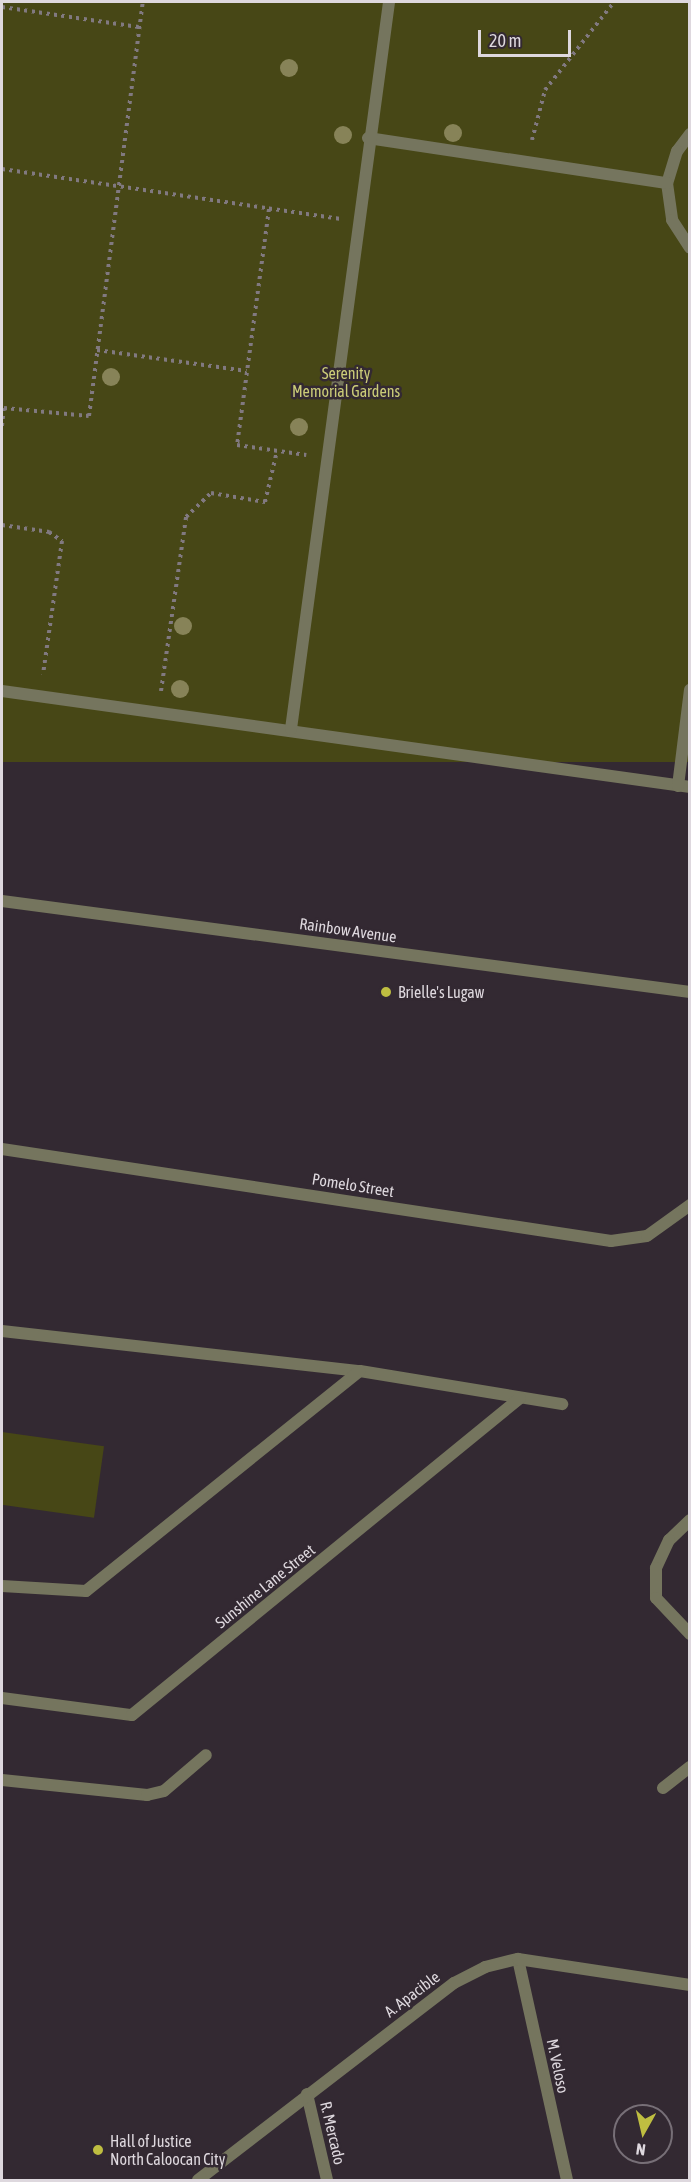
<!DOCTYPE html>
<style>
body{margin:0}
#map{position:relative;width:691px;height:2182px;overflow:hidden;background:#332932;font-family:"Asap Condensed",sans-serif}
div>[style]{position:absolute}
.green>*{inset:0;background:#474716;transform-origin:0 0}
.path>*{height:4px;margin-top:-2px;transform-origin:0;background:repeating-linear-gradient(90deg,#817980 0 3px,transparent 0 7.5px)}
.service>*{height:12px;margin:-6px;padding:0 6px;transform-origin:6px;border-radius:6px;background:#75755e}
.minor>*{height:12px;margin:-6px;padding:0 6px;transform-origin:6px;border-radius:6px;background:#75755e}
.tertiary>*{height:12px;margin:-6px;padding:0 6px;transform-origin:6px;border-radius:6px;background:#75755e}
.trees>*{width:18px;height:18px;margin:-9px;border-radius:50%;background:#878358}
.dots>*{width:16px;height:16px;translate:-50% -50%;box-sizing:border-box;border:3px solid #332932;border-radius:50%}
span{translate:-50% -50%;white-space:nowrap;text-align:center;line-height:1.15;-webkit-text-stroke:5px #332932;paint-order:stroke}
.park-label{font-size:16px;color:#cbcc78}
.street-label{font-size:16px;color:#ded8de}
.poi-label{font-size:16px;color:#ded8de}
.left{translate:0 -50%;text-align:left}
.frame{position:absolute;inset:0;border:3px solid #ded8de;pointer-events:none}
.north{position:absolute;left:613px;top:2104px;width:60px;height:60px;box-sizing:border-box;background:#332932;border:2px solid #776f77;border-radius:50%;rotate:188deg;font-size:16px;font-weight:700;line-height:24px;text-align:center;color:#ded8de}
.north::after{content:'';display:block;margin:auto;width:21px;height:27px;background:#bfbe41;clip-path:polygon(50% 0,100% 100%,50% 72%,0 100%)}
.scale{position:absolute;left:478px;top:30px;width:93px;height:27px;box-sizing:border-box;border:3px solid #ded8de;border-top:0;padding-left:8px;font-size:18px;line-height:21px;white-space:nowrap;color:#ded8de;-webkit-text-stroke:4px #332932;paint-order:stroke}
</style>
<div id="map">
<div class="green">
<i style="left:2px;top:2px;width:687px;height:760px"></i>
<i style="left:2px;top:1432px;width:103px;height:72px;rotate:8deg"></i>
</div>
<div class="path">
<i style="left:2px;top:7px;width:138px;rotate:8.3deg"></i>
<i style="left:532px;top:140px;width:52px;rotate:-75.4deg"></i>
<i style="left:545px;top:90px;width:112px;rotate:-51.9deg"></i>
<i style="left:2px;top:169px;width:341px;rotate:8.4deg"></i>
<i style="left:269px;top:209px;width:238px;rotate:97.7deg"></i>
<i style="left:237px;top:445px;width:70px;rotate:8.2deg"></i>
<i style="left:97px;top:350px;width:151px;rotate:8deg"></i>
<i style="left:2px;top:426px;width:18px;rotate:-84deg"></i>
<i style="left:4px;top:408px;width:85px;rotate:5.4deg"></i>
<i style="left:89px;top:416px;width:418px;rotate:-82.6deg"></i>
<i style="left:2px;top:525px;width:48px;rotate:8.5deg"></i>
<i style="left:49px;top:532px;width:16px;rotate:35deg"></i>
<i style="left:62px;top:541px;width:135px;rotate:98.1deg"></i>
<i style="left:161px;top:691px;width:176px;rotate:-81.8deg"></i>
<i style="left:186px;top:517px;width:35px;rotate:-44deg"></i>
<i style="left:211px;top:493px;width:55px;rotate:9.5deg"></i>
<i style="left:265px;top:502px;width:52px;rotate:-76.8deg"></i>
</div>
<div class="service">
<i style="left:690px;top:134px;width:21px;rotate:127deg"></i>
<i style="left:677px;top:151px;width:34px;rotate:107deg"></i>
<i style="left:667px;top:183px;width:37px;rotate:82deg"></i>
<i style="left:672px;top:220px;width:33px;rotate:57deg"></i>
<i style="left:368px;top:138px;width:302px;rotate:8.6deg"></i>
<i style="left:2px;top:691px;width:695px;rotate:7.94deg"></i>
<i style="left:291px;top:729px;width:734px;rotate:-82.32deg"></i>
<i style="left:678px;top:786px;width:97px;rotate:-82.9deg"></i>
</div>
<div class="minor">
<i style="left:2px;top:1149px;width:616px;rotate:8.59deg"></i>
<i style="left:611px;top:1241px;width:36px;rotate:-8deg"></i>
<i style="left:647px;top:1236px;width:53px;rotate:-35.8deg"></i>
<i style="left:2px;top:1331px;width:360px;rotate:6.4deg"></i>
<i style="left:360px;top:1371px;width:205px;rotate:9.3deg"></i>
<i style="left:690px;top:1520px;width:29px;rotate:136deg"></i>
<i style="left:669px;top:1540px;width:31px;rotate:115deg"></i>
<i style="left:656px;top:1568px;width:30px;rotate:90deg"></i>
<i style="left:656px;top:1598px;width:50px;rotate:46.6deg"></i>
<i style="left:2px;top:1586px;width:84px;rotate:3.4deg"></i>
<i style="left:86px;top:1591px;width:351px;rotate:-38.8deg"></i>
<i style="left:2px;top:1698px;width:131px;rotate:7.5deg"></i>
<i style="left:132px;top:1715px;width:501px;rotate:-39.25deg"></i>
<i style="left:2px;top:1780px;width:146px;rotate:5.9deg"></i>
<i style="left:147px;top:1795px;width:17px;rotate:-13deg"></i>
<i style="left:164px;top:1791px;width:55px;rotate:-40.6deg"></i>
<i style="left:663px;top:1788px;width:34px;rotate:-38deg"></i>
<i style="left:518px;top:1959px;width:226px;rotate:77.5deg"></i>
<i style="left:307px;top:2094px;width:88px;rotate:76.9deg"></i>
<i style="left:198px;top:2180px;width:323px;rotate:-37.6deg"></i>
<i style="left:454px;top:1983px;width:35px;rotate:-27deg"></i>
<i style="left:485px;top:1967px;width:34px;rotate:-14deg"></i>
<i style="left:518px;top:1959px;width:174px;rotate:8.6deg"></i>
</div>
<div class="tertiary">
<i style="left:2px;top:901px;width:694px;rotate:7.53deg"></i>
</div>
<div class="trees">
<i style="left:289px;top:68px"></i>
<i style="left:453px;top:133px"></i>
<i style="left:343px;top:135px"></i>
<i style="left:111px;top:377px"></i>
<i style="left:299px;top:427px"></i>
<i style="left:183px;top:626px"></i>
<i style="left:180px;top:689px"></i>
</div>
<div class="dots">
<i style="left:386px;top:992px;background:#bfbe41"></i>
<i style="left:98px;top:2150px;background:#bfbe41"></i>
</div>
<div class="park-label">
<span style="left:346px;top:382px">Serenity<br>Memorial Gardens</span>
</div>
<div class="street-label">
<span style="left:348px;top:930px;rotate:8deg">Rainbow Avenue</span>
<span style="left:353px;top:1185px;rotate:9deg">Pomelo Street</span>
<span style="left:265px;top:1586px;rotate:-39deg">Sunshine Lane Street</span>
<span style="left:412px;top:1994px;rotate:-37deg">A. Apacible</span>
<span style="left:558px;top:2066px;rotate:78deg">M. Veloso</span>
<span style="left:333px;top:2133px;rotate:77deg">R. Mercado</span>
</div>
<div class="poi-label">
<span class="left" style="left:398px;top:992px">Brielle's Lugaw</span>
<span class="left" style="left:110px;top:2150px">Hall of Justice<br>North Caloocan City</span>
</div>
<div class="frame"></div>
<div class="north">N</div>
<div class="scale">20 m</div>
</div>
